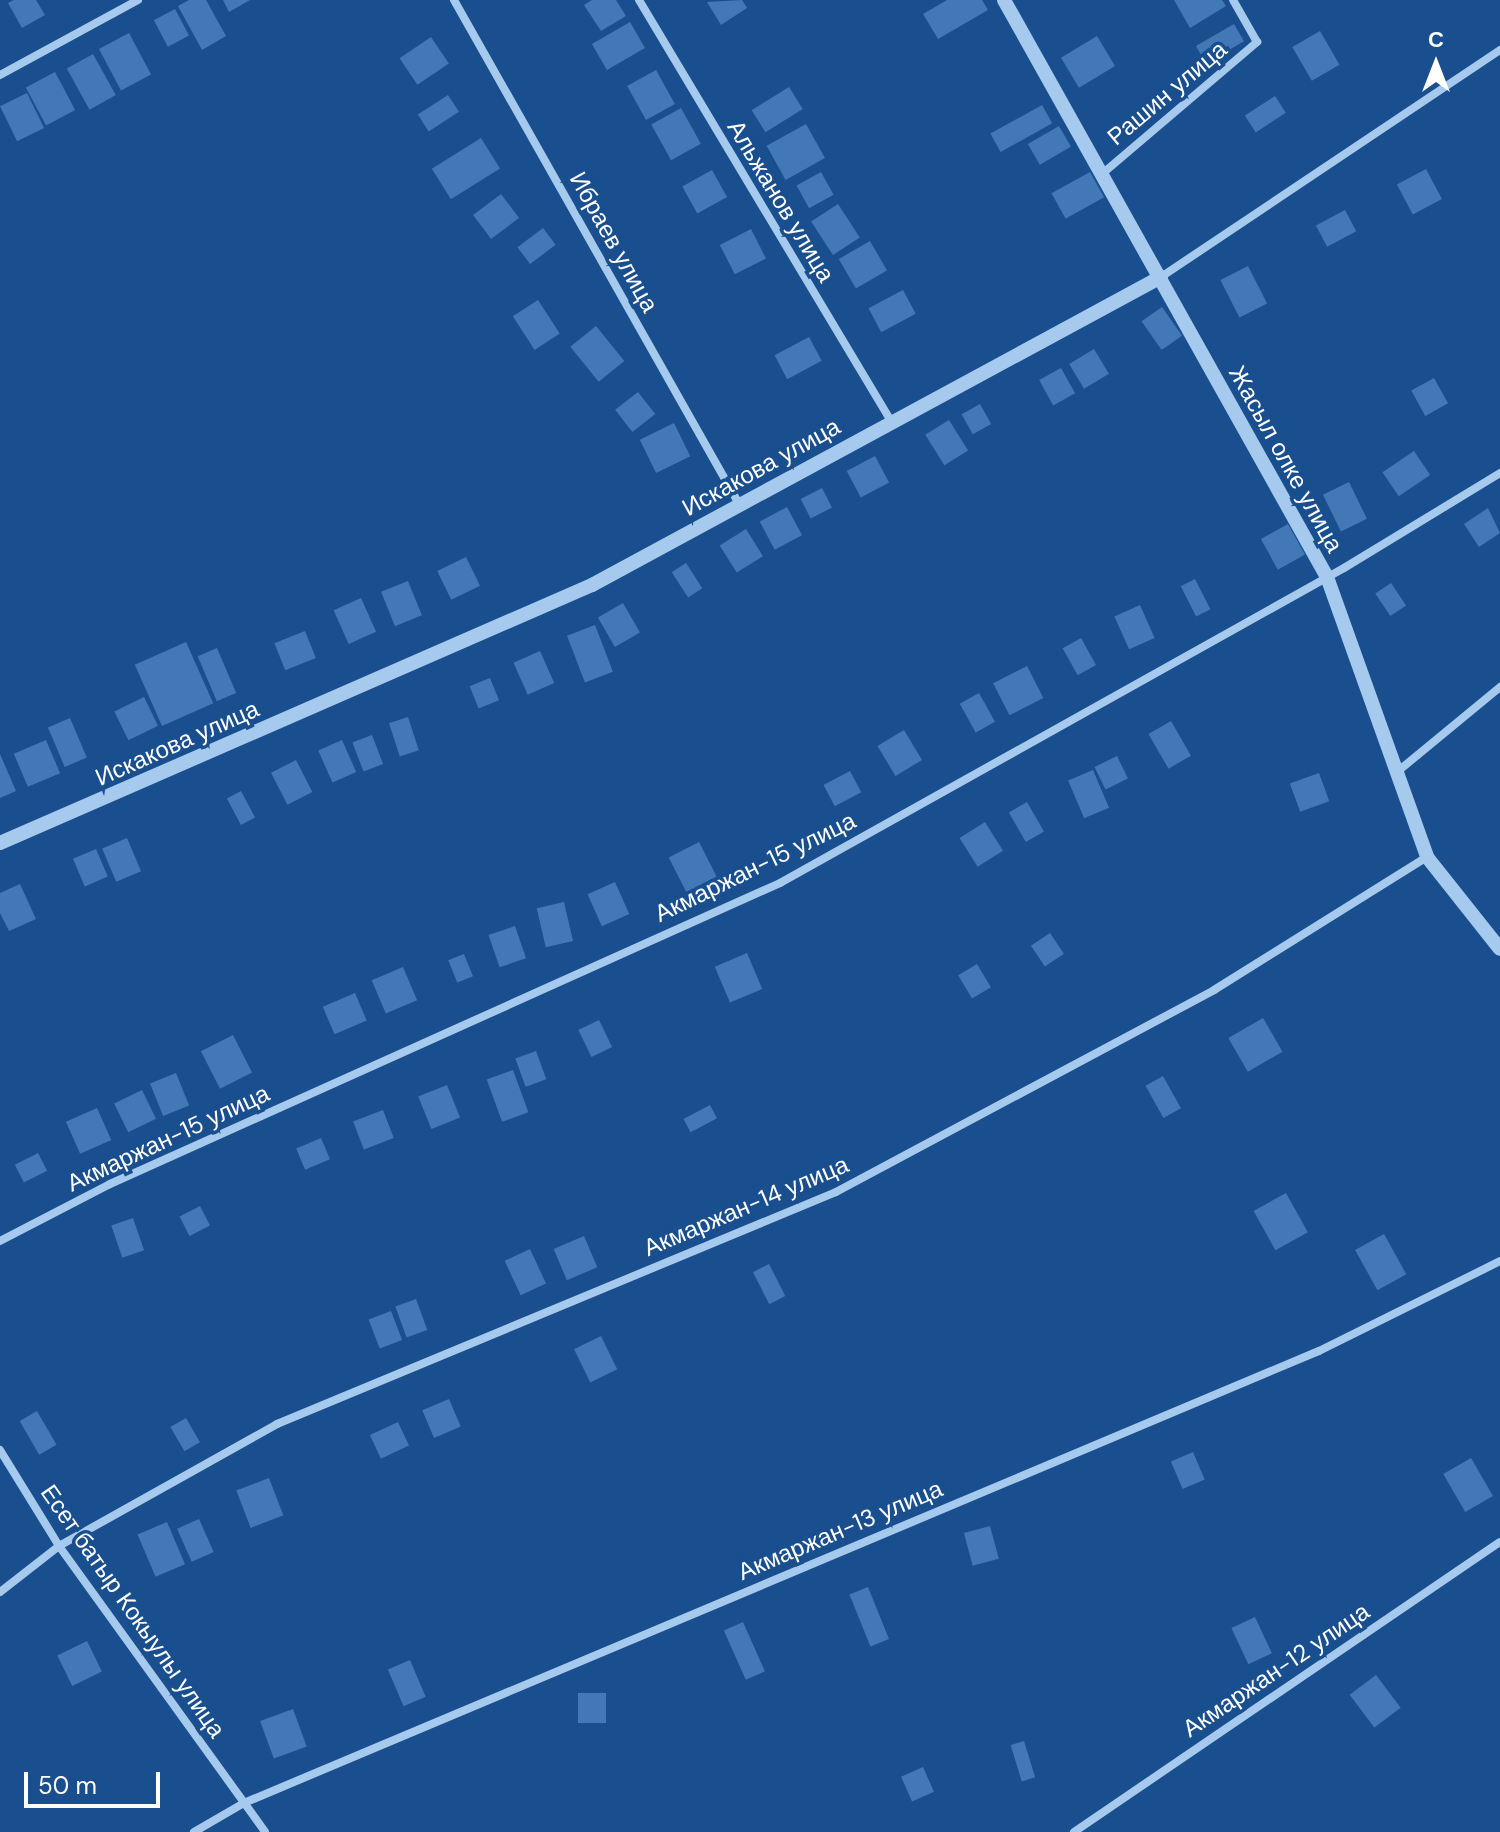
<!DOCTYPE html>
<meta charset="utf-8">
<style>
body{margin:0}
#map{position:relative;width:1500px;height:1832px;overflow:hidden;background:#194f8e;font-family:"DM Sans",sans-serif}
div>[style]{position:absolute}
.building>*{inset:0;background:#4278b6;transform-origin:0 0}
.minor>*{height:8px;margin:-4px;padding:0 4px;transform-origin:4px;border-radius:4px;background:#a6c9ee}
.tertiary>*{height:14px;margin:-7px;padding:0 7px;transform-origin:7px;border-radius:7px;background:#a6c9ee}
span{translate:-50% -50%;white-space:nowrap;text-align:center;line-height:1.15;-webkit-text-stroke:7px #194f8e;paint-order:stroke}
.street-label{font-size:24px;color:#fff}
.north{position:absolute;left:1396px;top:24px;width:80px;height:80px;-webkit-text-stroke:6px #194f8e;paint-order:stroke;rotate:0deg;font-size:22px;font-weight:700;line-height:32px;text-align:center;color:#fff}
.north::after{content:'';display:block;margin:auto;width:28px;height:36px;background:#fff;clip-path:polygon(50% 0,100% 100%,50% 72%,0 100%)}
.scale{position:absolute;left:24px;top:1772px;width:136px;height:36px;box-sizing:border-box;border:4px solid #fff;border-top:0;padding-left:10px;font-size:24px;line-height:28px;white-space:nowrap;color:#fff;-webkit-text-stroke:6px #194f8e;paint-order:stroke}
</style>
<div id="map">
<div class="building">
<i style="clip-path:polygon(14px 0,36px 0,45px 15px,22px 28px,8px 3px)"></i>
<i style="clip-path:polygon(189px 0,206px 0,226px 36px,202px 50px,178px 6px)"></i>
<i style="clip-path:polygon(223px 0,250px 0,229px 12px)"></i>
<i style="clip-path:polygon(592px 0,616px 0,626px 16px,601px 31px,584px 5px)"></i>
<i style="clip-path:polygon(742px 0,747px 8px,721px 25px,707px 2px)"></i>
<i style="clip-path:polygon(947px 0,982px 0,988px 10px,938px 39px,923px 14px)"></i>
<i style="clip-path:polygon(1174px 0,1222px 0,1226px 6px,1190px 28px)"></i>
<i style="left:175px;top:9px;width:30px;height:24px;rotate:62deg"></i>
<i style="left:630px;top:22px;width:30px;height:44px;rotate:60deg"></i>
<i style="left:1234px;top:24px;width:20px;height:44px;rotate:60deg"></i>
<i style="left:1320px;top:31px;width:39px;height:32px;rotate:60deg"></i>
<i style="left:129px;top:33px;width:47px;height:34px;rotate:62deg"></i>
<i style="left:1097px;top:36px;width:35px;height:42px;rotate:59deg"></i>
<i style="left:431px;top:37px;width:32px;height:38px;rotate:56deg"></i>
<i style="left:93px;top:54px;width:47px;height:30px;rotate:61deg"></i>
<i style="left:656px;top:70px;width:39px;height:33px;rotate:61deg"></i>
<i style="left:55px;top:72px;width:43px;height:33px;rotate:62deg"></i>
<i style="left:789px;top:87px;width:26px;height:44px;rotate:58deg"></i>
<i style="left:27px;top:93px;width:39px;height:30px;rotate:64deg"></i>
<i style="left:448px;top:95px;width:20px;height:36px;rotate:57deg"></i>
<i style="left:1275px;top:96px;width:20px;height:36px;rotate:57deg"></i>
<i style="left:1042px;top:105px;width:21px;height:59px;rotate:61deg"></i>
<i style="left:681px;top:108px;width:41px;height:34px;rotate:61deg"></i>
<i style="left:806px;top:124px;width:39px;height:45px;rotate:61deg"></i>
<i style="left:1059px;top:126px;width:24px;height:36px;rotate:60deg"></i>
<i style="left:481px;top:138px;width:36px;height:58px;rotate:58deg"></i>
<i style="left:1426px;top:169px;width:34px;height:33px;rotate:62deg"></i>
<i style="left:712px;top:170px;width:31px;height:34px;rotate:61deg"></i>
<i style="left:821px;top:172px;width:26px;height:28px;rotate:61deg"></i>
<i style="left:1090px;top:172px;width:29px;height:44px;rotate:61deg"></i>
<i style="left:501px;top:194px;width:30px;height:35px;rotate:53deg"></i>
<i style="left:838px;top:204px;width:40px;height:32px;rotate:57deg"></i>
<i style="left:1345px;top:210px;width:24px;height:33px;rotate:62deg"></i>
<i style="left:543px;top:228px;width:21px;height:32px;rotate:53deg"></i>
<i style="left:751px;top:229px;width:33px;height:35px;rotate:63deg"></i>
<i style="left:870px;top:241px;width:34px;height:36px;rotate:60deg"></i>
<i style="left:1248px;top:266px;width:42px;height:31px;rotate:63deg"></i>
<i style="left:903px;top:290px;width:27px;height:39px;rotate:62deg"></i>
<i style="left:538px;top:300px;width:40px;height:30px;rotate:57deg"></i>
<i style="left:1162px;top:307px;width:35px;height:25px;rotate:55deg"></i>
<i style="left:596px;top:326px;width:45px;height:33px;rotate:51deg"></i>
<i style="left:809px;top:337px;width:27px;height:39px;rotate:62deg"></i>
<i style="left:1094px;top:349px;width:29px;height:29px;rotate:59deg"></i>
<i style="left:1061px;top:368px;width:29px;height:25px;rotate:61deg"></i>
<i style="left:1434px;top:378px;width:29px;height:26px;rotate:61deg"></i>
<i style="left:638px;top:392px;width:28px;height:29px;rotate:52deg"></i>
<i style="left:980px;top:404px;width:23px;height:21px;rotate:61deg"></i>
<i style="left:949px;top:420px;width:36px;height:28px;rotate:58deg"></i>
<i style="left:674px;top:423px;width:37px;height:38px;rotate:64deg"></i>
<i style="left:1414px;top:451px;width:29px;height:38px;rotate:56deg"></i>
<i style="left:875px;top:456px;width:30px;height:32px;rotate:62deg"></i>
<i style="left:1349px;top:482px;width:41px;height:29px;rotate:64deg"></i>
<i style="left:822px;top:488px;width:22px;height:24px;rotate:63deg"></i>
<i style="left:787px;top:507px;width:32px;height:31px;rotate:62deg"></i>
<i style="clip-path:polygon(1488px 508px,1500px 533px,1479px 547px,1464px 524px)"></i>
<i style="left:1288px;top:524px;width:35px;height:31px;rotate:61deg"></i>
<i style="left:746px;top:529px;width:32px;height:31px;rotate:58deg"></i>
<i style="left:466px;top:557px;width:32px;height:32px;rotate:64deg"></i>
<i style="left:686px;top:563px;width:30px;height:17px;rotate:57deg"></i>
<i style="left:1195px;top:579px;width:34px;height:16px;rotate:63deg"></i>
<i style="left:408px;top:581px;width:37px;height:29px;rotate:68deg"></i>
<i style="left:1391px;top:583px;width:27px;height:19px;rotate:56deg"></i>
<i style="left:361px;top:598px;width:37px;height:30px;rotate:66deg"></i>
<i style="left:623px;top:603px;width:34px;height:29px;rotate:60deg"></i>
<i style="left:1140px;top:605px;width:36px;height:28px;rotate:66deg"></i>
<i style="left:595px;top:625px;width:50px;height:30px;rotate:69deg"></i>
<i style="left:305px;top:631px;width:29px;height:33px;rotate:68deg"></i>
<i style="left:1081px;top:638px;width:31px;height:21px;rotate:61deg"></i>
<i style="left:186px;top:642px;width:67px;height:56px;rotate:66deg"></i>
<i style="left:217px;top:648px;width:49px;height:21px;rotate:67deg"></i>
<i style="left:540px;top:651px;width:35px;height:29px;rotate:66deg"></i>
<i style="left:1027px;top:666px;width:36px;height:38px;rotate:63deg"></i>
<i style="left:490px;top:678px;width:24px;height:22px;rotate:68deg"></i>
<i style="left:979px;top:693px;width:33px;height:22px;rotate:61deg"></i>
<i style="left:144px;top:697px;width:32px;height:33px;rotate:64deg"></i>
<i style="left:408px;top:717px;width:35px;height:20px;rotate:72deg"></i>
<i style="left:70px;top:718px;width:43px;height:24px;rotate:67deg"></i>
<i style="left:1171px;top:721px;width:40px;height:26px;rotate:60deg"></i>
<i style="left:904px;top:730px;width:35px;height:31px;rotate:59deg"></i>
<i style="left:372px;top:735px;width:31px;height:21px;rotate:69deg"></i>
<i style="left:46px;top:740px;width:36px;height:35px;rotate:67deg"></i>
<i style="left:342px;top:740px;width:35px;height:26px;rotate:66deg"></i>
<i style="clip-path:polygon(0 754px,16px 791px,0 798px)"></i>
<i style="left:1117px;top:756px;width:25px;height:25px;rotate:64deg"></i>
<i style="left:296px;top:760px;width:36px;height:28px;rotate:63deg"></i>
<i style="left:1093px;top:770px;width:41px;height:27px;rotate:67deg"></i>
<i style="left:850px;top:771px;width:24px;height:30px;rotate:62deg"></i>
<i style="left:1319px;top:773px;width:30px;height:31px;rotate:70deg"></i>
<i style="left:241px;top:791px;width:30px;height:16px;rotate:62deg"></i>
<i style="left:1027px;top:802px;width:34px;height:21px;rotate:60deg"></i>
<i style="left:985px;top:822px;width:34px;height:30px;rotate:58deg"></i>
<i style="left:127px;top:838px;width:36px;height:27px;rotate:67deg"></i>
<i style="left:699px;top:842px;width:39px;height:34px;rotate:63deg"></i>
<i style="left:96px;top:849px;width:30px;height:25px;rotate:67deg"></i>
<i style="left:615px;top:882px;width:35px;height:30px;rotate:66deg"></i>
<i style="clip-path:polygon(20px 884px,36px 919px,9px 931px,0 913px,0 893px)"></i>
<i style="left:564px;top:902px;width:40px;height:28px;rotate:77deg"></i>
<i style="left:515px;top:926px;width:34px;height:28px;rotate:71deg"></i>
<i style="left:1050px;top:933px;width:25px;height:23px;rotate:56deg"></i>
<i style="left:747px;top:953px;width:39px;height:35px;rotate:67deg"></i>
<i style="left:464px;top:954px;width:24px;height:17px;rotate:68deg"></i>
<i style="left:977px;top:964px;width:27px;height:22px;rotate:59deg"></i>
<i style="left:403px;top:967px;width:36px;height:34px;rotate:67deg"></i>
<i style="left:355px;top:993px;width:30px;height:35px;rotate:67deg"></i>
<i style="left:1263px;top:1018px;width:39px;height:40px;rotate:60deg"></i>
<i style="left:599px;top:1020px;width:30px;height:23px;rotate:64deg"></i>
<i style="left:233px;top:1035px;width:42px;height:36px;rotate:63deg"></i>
<i style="left:536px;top:1051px;width:30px;height:22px;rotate:70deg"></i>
<i style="left:513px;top:1070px;width:45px;height:28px;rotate:70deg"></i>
<i style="left:176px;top:1073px;width:35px;height:28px;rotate:68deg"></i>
<i style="left:1163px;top:1076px;width:37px;height:20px;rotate:61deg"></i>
<i style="left:447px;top:1085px;width:35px;height:31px;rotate:68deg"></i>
<i style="left:142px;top:1090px;width:32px;height:31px;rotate:64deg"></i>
<i style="left:710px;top:1105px;width:15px;height:30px;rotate:62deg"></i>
<i style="left:97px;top:1108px;width:35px;height:34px;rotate:66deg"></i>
<i style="left:383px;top:1110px;width:30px;height:32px;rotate:69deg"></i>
<i style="left:321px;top:1138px;width:23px;height:27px;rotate:67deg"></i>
<i style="left:38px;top:1153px;width:20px;height:26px;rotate:63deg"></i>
<i style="left:1286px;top:1193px;width:45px;height:37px;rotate:61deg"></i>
<i style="left:200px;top:1206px;width:22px;height:23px;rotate:63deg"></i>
<i style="left:133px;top:1218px;width:34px;height:23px;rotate:71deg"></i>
<i style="left:1384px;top:1234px;width:46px;height:33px;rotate:61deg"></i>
<i style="left:584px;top:1236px;width:34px;height:33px;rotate:67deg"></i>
<i style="left:530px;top:1249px;width:38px;height:28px;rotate:65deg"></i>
<i style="left:769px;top:1264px;width:36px;height:18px;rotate:63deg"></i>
<i style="left:416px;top:1299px;width:33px;height:22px;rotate:70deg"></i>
<i style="left:391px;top:1311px;width:31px;height:24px;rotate:69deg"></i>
<i style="left:601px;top:1336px;width:37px;height:30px;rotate:64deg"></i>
<i style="left:449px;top:1399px;width:30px;height:29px;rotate:67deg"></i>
<i style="left:37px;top:1411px;width:39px;height:20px;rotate:60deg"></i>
<i style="left:186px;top:1418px;width:28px;height:18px;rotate:60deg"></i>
<i style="left:398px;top:1422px;width:26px;height:31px;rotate:65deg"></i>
<i style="left:1193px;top:1452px;width:30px;height:24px;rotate:67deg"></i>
<i style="left:1471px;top:1458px;width:44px;height:32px;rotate:60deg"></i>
<i style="left:269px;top:1478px;width:40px;height:35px;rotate:69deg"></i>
<i style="left:199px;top:1519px;width:36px;height:24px;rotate:66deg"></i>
<i style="left:167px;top:1522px;width:46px;height:32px;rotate:67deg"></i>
<i style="left:990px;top:1526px;width:34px;height:27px;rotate:75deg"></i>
<i style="left:868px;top:1587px;width:56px;height:20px;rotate:68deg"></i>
<i style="left:1255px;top:1617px;width:40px;height:26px;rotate:65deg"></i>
<i style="left:743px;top:1622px;width:54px;height:21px;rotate:66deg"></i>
<i style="left:87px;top:1641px;width:34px;height:33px;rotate:64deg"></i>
<i style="left:410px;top:1660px;width:40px;height:24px;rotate:67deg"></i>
<i style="left:1376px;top:1675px;width:41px;height:33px;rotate:53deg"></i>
<i style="left:578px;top:1693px;width:28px;height:30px"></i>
<i style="left:293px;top:1709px;width:40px;height:35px;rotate:70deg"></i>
<i style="left:1024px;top:1741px;width:38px;height:14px;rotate:73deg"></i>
<i style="left:923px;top:1767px;width:27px;height:24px;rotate:66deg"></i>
</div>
<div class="minor">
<i style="left:454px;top:0;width:579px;rotate:60.51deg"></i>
<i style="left:639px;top:0;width:491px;rotate:59.1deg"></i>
<i style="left:0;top:75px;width:157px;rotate:-28.5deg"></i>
<i style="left:1102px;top:174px;width:204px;rotate:-40.4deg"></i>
<i style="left:1257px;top:42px;width:48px;rotate:-119.7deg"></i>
<i style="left:1161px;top:277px;width:408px;rotate:-33.8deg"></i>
<i style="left:1397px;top:772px;width:134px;rotate:-39.5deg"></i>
<i style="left:0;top:1241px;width:124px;rotate:-27.4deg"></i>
<i style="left:110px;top:1184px;width:735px;rotate:-24.19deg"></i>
<i style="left:780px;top:883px;width:646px;rotate:-29.18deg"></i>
<i style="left:1344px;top:568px;width:183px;rotate:-31.3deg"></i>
<i style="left:0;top:1450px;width:113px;rotate:58.4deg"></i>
<i style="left:59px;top:1546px;width:352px;rotate:54.2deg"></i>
<i style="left:0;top:1592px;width:75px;rotate:-37.9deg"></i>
<i style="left:59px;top:1546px;width:250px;rotate:-29.2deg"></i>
<i style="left:277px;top:1424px;width:605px;rotate:-22.54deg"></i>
<i style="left:836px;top:1192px;width:429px;rotate:-28.1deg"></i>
<i style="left:1214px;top:990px;width:251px;rotate:-32deg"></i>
<i style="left:194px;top:1832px;width:58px;rotate:-30.1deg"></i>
<i style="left:244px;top:1803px;width:1166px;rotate:-22.81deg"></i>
<i style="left:1319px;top:1351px;width:202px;rotate:-26.4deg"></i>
<i style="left:1074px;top:1832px;width:515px;rotate:-34.25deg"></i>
</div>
<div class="tertiary">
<i style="left:1004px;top:0;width:661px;rotate:60.76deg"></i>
<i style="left:1327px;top:577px;width:297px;rotate:70.3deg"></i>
<i style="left:1427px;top:857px;width:117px;rotate:51.6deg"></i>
<i style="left:0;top:843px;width:646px;rotate:-23.55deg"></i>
<i style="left:592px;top:585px;width:647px;rotate:-28.43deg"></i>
</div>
<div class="street-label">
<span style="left:1167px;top:93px;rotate:-40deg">Рашин улица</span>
<span style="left:781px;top:201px;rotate:59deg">Альжанов улица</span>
<span style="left:614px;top:242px;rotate:61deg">Ибраев улица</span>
<span style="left:1286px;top:459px;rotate:61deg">Жасыл олке улица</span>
<span style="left:761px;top:467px;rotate:-29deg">Искакова улица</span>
<span style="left:177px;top:743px;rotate:-24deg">Искакова улица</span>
<span style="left:755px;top:867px;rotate:-26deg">Акмаржан-15 улица</span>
<span style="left:168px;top:1138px;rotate:-25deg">Акмаржан-15 улица</span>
<span style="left:746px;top:1206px;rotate:-23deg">Акмаржан-14 улица</span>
<span style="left:840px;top:1530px;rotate:-23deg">Акмаржан-13 улица</span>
<span style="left:133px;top:1611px;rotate:55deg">Есет батыр Кокыулы улица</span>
<span style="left:1276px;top:1670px;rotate:-34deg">Акмаржан-12 улица</span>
</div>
<div class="north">С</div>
<div class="scale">50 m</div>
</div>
